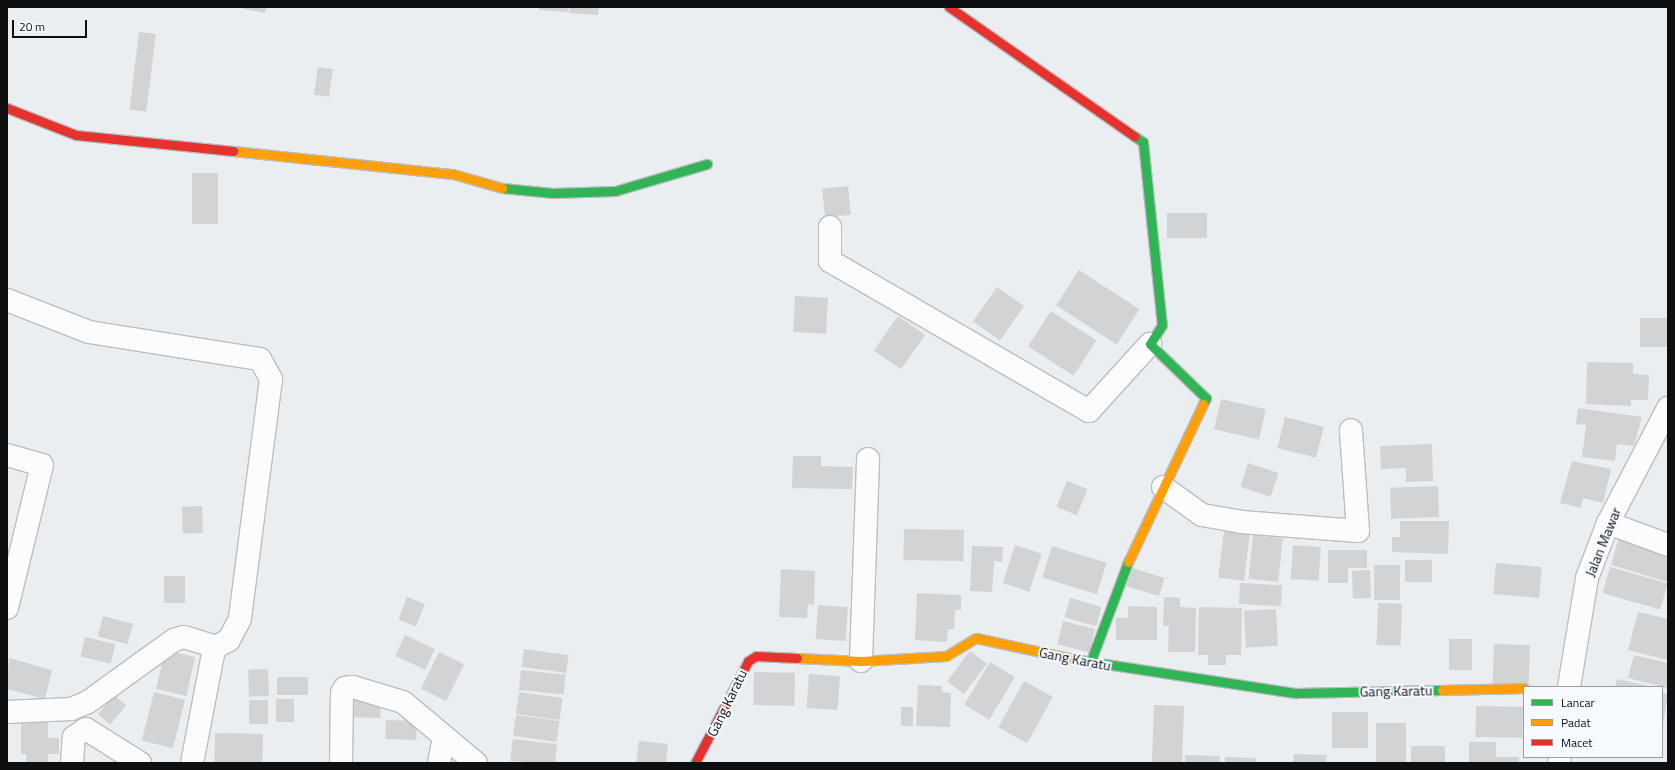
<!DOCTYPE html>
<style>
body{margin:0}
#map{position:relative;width:1675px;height:770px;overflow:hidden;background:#ebeef1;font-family:"Titillium Web",sans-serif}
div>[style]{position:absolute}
.building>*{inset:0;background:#d1d3d5;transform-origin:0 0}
.roads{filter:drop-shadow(1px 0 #bbbec0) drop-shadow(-1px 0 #bbbec0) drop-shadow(0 1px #bbbec0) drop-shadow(0 -1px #bbbec0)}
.street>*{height:22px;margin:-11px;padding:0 11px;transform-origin:11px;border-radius:11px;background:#fcfcfd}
.fast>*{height:9px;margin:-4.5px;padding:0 4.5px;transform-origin:4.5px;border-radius:4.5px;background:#30b455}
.slow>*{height:9px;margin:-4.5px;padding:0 4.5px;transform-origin:4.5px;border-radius:4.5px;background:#ff9f0a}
.jam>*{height:9px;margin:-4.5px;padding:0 4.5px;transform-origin:4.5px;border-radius:4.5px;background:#e5322d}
span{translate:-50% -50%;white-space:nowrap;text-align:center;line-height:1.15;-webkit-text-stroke:4px #f7faff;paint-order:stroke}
.street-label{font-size:14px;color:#0d0f11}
.frame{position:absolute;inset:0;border:8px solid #0d0f11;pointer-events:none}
.legend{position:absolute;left:1523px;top:686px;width:140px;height:72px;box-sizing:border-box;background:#f7faff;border:1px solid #999ca0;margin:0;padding:5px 7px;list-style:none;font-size:12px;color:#0d0f11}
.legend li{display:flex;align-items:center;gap:8px;height:20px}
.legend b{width:20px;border:1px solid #999ca0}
.scale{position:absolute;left:12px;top:20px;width:75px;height:18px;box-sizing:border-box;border:2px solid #0d0f11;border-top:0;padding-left:5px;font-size:12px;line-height:14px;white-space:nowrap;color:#0d0f11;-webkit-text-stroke:3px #f7faff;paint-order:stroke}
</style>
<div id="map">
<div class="building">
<i style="clip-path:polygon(236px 7px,267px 7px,265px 13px)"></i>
<i style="clip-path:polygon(539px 7px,569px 7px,568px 12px,539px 10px)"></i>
<i style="clip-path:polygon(570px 7px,599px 7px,598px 15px,569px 13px)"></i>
<i style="left:139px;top:32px;width:17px;height:78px;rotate:7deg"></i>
<i style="left:318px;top:67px;width:15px;height:28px;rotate:8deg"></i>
<i style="left:192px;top:173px;width:26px;height:51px"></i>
<i style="left:848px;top:186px;width:29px;height:26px;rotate:84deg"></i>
<i style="left:1167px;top:213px;width:40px;height:25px"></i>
<i style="left:1079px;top:270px;width:72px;height:42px;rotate:33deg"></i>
<i style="left:997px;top:287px;width:33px;height:42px;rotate:35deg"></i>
<i style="left:795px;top:296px;width:33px;height:36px;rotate:3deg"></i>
<i style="left:1051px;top:311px;width:54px;height:42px;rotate:33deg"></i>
<i style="left:898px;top:316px;width:33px;height:42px;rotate:35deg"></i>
<i style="left:1640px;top:318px;width:28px;height:29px"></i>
<i style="clip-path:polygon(1587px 362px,1633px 363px,1633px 374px,1649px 375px,1648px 400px,1631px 400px,1631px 406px,1586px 404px)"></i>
<i style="left:1221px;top:399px;width:46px;height:31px;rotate:13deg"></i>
<i style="clip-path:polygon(1578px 408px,1642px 417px,1634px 446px,1617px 444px,1615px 461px,1582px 457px,1586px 425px,1576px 424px)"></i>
<i style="left:1285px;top:417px;width:40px;height:32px;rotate:14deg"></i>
<i style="clip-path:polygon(1432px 444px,1433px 481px,1406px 482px,1406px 468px,1381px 469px,1380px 446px)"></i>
<i style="clip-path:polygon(793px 456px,821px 456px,821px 466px,853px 467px,852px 489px,792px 488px)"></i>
<i style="clip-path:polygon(1572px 461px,1611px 469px,1603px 503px,1583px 498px,1581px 508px,1560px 503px)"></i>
<i style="left:1248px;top:463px;width:32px;height:25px;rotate:18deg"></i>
<i style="left:1067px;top:481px;width:22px;height:28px;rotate:22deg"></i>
<i style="left:1438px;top:486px;width:31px;height:48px;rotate:88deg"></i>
<i style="left:202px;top:506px;width:27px;height:20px;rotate:88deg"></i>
<i style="clip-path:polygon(1400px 521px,1449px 521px,1448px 554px,1392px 552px,1392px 537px,1400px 537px)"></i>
<i style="left:904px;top:529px;width:60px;height:31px;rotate:1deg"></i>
<i style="left:1224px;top:531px;width:26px;height:47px;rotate:7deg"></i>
<i style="left:1253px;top:535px;width:30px;height:44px;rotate:6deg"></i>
<i style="clip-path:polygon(1619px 537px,1668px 551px,1668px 582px,1611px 565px)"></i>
<i style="left:1015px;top:545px;width:28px;height:40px;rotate:18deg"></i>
<i style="left:1293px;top:545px;width:28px;height:34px;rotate:4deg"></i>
<i style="clip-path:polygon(972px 546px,1003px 547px,1002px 562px,994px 561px,992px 592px,970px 591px)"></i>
<i style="left:1052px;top:546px;width:57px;height:33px;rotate:17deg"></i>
<i style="clip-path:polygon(1328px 550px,1367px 550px,1367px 568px,1348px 568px,1348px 583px,1328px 583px)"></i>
<i style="left:1432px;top:560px;width:22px;height:27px;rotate:90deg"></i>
<i style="left:1496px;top:563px;width:46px;height:31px;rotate:5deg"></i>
<i style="left:1374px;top:565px;width:26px;height:35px"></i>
<i style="left:1610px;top:567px;width:60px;height:27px;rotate:16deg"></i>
<i style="left:1132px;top:568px;width:34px;height:19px;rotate:17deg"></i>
<i style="clip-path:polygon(781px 569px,815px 571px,814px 605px,808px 604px,807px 618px,779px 617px)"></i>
<i style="left:1370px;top:570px;width:28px;height:18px;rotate:88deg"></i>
<i style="left:164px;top:576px;width:21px;height:27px"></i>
<i style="left:1240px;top:583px;width:42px;height:21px;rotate:3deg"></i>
<i style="clip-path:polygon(917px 593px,961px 595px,961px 610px,955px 610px,954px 629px,948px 629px,947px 642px,915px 640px)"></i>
<i style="left:407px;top:597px;width:19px;height:24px;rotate:21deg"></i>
<i style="clip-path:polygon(1164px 597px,1180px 598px,1180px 607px,1196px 608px,1195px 652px,1168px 652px,1169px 626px,1163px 626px)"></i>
<i style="left:1070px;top:598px;width:33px;height:20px;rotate:16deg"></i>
<i style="left:1378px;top:603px;width:24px;height:42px;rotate:2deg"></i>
<i style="left:818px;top:605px;width:30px;height:34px;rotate:4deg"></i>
<i style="clip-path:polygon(1128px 606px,1157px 607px,1157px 640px,1116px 640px,1116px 618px,1128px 618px)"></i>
<i style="clip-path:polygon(1199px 607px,1242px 608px,1241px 655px,1226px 655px,1226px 665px,1208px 665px,1208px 655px,1198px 655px)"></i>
<i style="left:1276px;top:609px;width:37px;height:32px;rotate:87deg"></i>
<i style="clip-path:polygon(1638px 612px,1668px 619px,1668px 660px,1628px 650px)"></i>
<i style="left:103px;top:616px;width:31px;height:21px;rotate:15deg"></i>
<i style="left:1063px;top:621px;width:33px;height:24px;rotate:14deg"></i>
<i style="left:405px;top:635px;width:33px;height:23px;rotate:25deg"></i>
<i style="left:85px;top:637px;width:31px;height:20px;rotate:13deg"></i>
<i style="left:1449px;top:639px;width:23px;height:31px"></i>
<i style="left:1494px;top:644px;width:36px;height:39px;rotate:2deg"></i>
<i style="left:524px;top:649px;width:45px;height:18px;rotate:8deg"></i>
<i style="left:165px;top:650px;width:31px;height:40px;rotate:13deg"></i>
<i style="left:970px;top:651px;width:21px;height:38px;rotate:37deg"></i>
<i style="left:439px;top:652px;width:28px;height:41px;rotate:26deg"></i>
<i style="clip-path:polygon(1634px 655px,1668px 663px,1668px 688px,1628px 678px)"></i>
<i style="clip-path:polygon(9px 658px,52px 670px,45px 699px,7px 689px)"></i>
<i style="left:990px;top:662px;width:29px;height:50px;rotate:31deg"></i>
<i style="left:268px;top:669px;width:27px;height:20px;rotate:88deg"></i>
<i style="left:521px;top:670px;width:45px;height:20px;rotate:6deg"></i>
<i style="left:754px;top:672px;width:41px;height:33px;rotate:1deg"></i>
<i style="left:809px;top:674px;width:31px;height:34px;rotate:4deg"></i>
<i style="left:277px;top:677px;width:31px;height:18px"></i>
<i style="clip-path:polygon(1617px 679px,1649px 686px,1649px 687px,1615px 687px)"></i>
<i style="left:1024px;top:681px;width:33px;height:53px;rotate:29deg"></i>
<i style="clip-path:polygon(918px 685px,942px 686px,942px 692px,951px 693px,950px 727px,916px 726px)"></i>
<i style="left:154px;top:692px;width:32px;height:50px;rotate:14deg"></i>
<i style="left:519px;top:692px;width:44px;height:22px;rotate:8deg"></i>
<i style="left:1662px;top:693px;width:6px;height:29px;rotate:9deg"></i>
<i style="left:114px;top:695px;width:16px;height:25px;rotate:40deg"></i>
<i style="left:276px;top:699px;width:18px;height:23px"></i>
<i style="left:350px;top:699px;width:31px;height:18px;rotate:2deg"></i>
<i style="left:249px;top:700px;width:19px;height:24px"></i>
<i style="left:1154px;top:705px;width:30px;height:58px;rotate:2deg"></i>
<i style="left:1476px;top:706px;width:47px;height:31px;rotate:1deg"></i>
<i style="left:901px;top:707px;width:12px;height:19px"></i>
<i style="left:1332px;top:712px;width:36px;height:36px"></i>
<i style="left:516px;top:715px;width:44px;height:21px;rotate:8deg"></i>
<i style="clip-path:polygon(28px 717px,48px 717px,48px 738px,59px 738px,59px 754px,48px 754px,48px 763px,26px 763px,26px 754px,21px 754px,21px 724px,28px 724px)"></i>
<i style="left:386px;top:720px;width:31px;height:19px;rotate:2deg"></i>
<i style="left:1376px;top:723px;width:30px;height:40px"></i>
<i style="left:215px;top:733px;width:48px;height:30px;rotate:1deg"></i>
<i style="clip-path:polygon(513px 739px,557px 744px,555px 763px,510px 761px)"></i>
<i style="clip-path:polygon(639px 741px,668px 744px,666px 763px,636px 763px)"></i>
<i style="clip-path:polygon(1469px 742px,1496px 742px,1496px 757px,1519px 757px,1519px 763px,1469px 763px)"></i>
<i style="left:1411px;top:746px;width:34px;height:17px"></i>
<i style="clip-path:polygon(1294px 754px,1327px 755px,1326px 763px,1293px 763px)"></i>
<i style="clip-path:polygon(1185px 755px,1220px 756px,1219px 763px,1185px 763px)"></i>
<i style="clip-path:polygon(1225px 757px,1256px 758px,1256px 763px,1225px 763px)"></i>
</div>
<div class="roads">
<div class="street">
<i style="left:830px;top:227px;width:34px;rotate:90deg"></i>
<i style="left:830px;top:261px;width:299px;rotate:30.1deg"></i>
<i style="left:1089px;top:411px;width:91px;rotate:-47.7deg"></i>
<i style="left:7px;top:300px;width:88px;rotate:21.3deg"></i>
<i style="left:89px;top:332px;width:173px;rotate:9deg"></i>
<i style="left:260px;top:359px;width:23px;rotate:61deg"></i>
<i style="left:271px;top:379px;width:242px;rotate:97.4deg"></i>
<i style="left:240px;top:619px;width:24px;rotate:118deg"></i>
<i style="left:229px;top:640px;width:15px;rotate:152deg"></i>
<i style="left:216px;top:647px;width:8px;rotate:113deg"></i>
<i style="left:213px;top:654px;width:111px;rotate:100.9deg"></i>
<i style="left:7px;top:455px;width:36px;rotate:16deg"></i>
<i style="left:42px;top:465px;width:147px;rotate:103.8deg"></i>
<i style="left:1163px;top:487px;width:48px;rotate:35.7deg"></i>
<i style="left:1202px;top:515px;width:40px;rotate:10deg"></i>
<i style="left:1241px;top:522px;width:117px;rotate:4.4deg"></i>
<i style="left:1358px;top:531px;width:101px;rotate:-94deg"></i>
<i style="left:1608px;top:523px;width:64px;rotate:20.1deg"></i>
<i style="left:861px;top:661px;width:202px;rotate:-88deg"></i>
<i style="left:1569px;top:687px;width:110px;rotate:-80.6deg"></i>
<i style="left:1587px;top:578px;width:59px;rotate:-69.1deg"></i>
<i style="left:1608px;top:523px;width:130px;rotate:-62.4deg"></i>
<i style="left:7px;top:712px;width:64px;rotate:-2.7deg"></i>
<i style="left:71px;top:709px;width:18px;rotate:-22deg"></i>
<i style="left:88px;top:702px;width:106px;rotate:-35.8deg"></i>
<i style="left:174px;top:640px;width:10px;rotate:-17deg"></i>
<i style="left:184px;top:637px;width:34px;rotate:17deg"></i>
<i style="left:72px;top:763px;width:26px;rotate:-86deg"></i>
<i style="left:74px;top:737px;width:14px;rotate:-34deg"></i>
<i style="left:86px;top:729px;width:64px;rotate:32.2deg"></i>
<i style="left:341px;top:763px;width:70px;rotate:-89.2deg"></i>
<i style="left:342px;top:693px;width:6px;rotate:-59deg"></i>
<i style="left:345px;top:688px;width:8px;rotate:-7deg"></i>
<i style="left:353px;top:687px;width:52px;rotate:16.7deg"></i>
<i style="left:403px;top:702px;width:95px;rotate:39.9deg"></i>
<i style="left:439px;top:763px;width:25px;rotate:-79deg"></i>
<i style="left:1559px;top:763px;width:6px;rotate:-81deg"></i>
</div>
<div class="fast">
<i style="left:1134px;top:136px;width:11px;rotate:34deg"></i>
<i style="left:1143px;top:142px;width:184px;rotate:84.1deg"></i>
<i style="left:1162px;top:325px;width:22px;rotate:122deg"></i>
<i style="left:1150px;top:344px;width:78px;rotate:44deg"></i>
<i style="left:1206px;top:398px;width:7px;rotate:117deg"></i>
<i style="left:502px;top:188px;width:51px;rotate:5.6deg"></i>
<i style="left:553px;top:193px;width:62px;rotate:-1.8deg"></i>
<i style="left:615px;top:191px;width:96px;rotate:-16.4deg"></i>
<i style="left:1073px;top:659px;width:226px;rotate:8.7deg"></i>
<i style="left:1296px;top:693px;width:146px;rotate:-1.2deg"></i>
<i style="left:1090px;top:663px;width:108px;rotate:-69.4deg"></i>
</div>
<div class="slow">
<i style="left:233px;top:151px;width:221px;rotate:6deg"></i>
<i style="left:453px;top:174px;width:51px;rotate:15.9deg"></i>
<i style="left:1128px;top:562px;width:175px;rotate:-64.6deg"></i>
<i style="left:797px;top:658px;width:64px;rotate:2.7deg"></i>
<i style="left:861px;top:661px;width:85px;rotate:-3.4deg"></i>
<i style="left:946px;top:656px;width:35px;rotate:-31deg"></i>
<i style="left:976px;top:638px;width:99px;rotate:12.2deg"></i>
<i style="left:1442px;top:690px;width:82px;rotate:-1.4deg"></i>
</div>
<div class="jam">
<i style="left:949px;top:7px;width:226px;rotate:34.9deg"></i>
<i style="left:7px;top:108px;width:74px;rotate:21.4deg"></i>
<i style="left:76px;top:135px;width:158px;rotate:5.8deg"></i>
<i style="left:695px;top:763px;width:115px;rotate:-62.5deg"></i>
<i style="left:748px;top:661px;width:9px;rotate:-32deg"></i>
<i style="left:756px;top:656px;width:41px;rotate:2.8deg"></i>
</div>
</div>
<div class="street-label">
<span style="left:1603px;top:542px;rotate:-68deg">Jalan Mawar</span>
<span style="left:1075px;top:659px;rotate:11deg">Gang Karatu</span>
<span style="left:1396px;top:691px;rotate:-1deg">Gang Karatu</span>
<span style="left:727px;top:703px;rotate:-64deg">Gang Karatu</span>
</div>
<div class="frame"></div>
<ul class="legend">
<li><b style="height:5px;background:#30b455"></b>Lancar</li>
<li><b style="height:5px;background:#ff9f0a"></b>Padat</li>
<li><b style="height:5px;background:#e5322d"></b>Macet</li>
</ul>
<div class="scale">20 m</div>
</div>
